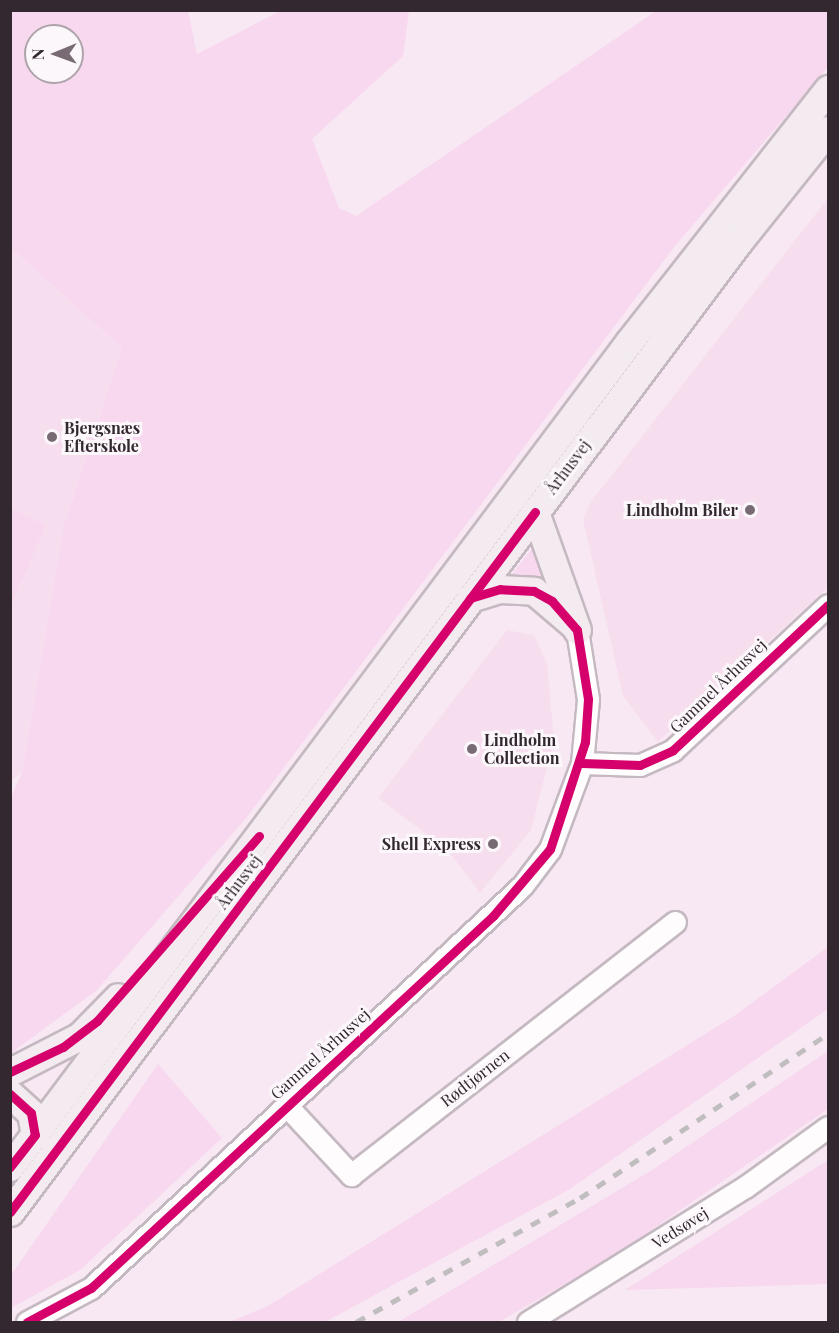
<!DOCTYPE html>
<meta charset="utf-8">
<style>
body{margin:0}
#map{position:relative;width:839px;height:1333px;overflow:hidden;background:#f8e8f3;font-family:"Playfair Display",serif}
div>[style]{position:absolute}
.built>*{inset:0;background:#f7deef}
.green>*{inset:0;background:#f8d8ee}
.roads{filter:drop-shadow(2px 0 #c5b9c1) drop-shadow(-2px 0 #c5b9c1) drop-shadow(0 2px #c5b9c1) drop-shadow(0 -2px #c5b9c1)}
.minor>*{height:21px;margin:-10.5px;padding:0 10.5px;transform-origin:10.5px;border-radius:10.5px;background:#fefcfd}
.major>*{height:27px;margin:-13.5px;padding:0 13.5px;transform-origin:13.5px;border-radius:13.5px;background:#f3ebf0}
.rail>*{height:4.5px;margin-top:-2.25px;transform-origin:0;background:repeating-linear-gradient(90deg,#c0bdbf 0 10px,transparent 0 20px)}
.cycleway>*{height:9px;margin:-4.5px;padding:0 4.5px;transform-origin:4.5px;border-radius:4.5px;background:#d6006c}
.dots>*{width:16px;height:16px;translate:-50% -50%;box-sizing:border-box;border:3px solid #fcf7fb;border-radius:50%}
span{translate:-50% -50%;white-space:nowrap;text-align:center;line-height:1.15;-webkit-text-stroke:6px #fcf7fb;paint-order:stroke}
.poi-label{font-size:16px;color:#332830;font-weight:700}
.left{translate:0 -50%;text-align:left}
.right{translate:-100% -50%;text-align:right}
.street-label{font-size:16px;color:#332830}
.frame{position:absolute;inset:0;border:12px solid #332830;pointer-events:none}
.north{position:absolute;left:24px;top:24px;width:60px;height:60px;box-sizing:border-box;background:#fcf7fb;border:2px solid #aca4aa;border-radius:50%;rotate:269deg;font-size:16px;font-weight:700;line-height:24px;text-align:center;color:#332830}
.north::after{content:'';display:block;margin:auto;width:21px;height:27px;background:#786b74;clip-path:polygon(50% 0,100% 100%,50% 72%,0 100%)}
</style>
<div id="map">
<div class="built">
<i style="clip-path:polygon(828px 198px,828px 587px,658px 742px,623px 696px,583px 520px,590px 503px)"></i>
<i style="clip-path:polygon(11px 248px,122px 348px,64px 525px,22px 772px,11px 781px)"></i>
<i style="clip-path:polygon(507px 630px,534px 635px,547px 663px,554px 740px,531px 830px,480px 893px,447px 849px,378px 798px)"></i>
</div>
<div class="green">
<i style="clip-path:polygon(evenodd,11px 10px,188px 11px,197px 54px,280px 11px,409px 11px,403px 56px,312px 139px,339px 208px,356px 216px,656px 11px,828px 11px,828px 67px,674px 247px,247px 817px,97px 990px,11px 1053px,11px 798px,22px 772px,64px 525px,122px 348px,11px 248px,11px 10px,36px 36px,72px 36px,72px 72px,36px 72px,36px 36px)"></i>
<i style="clip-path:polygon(11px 509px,46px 525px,11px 606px)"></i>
<i style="clip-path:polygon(539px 539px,561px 600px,507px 581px)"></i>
<i style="clip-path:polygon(828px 947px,828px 1009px,570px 1189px,325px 1322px,229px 1322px,268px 1306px,734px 1016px)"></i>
<i style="clip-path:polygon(828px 1051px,828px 1109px,616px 1254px,499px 1322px,398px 1322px,652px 1170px)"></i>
<i style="clip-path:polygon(158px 1064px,222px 1138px,80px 1270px,11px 1308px,11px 1275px)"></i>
<i style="clip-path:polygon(828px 1160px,828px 1284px,625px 1290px)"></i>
</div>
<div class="roads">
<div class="minor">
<i style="left:582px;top:763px;width:58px;rotate:2deg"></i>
<i style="left:640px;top:765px;width:36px;rotate:-24deg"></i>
<i style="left:673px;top:750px;width:212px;rotate:-43.1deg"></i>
<i style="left:286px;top:1105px;width:96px;rotate:47.1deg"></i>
<i style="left:351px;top:1175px;width:411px;rotate:-38deg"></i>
<i style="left:27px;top:1322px;width:72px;rotate:-28deg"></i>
<i style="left:91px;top:1288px;width:589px;rotate:-43.01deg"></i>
<i style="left:522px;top:886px;width:46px;rotate:-52.9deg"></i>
<i style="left:550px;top:849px;width:92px;rotate:-69.6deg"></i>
<i style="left:582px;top:763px;width:64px;rotate:-84.6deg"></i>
<i style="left:588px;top:699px;width:70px;rotate:-99.1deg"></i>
<i style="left:528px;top:1322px;width:256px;rotate:-31.9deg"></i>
<i style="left:745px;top:1187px;width:102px;rotate:-35.9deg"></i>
</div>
<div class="major">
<i style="left:535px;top:512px;width:125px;rotate:70.4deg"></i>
<i style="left:470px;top:598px;width:31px;rotate:-17deg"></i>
<i style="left:500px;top:589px;width:34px;rotate:3deg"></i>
<i style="left:534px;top:591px;width:52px;rotate:40.4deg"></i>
<i style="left:10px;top:1072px;width:79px;rotate:-27.2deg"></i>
<i style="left:80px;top:1036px;width:54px;rotate:-45.7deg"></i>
<i style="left:10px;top:1094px;width:28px;rotate:42deg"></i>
<i style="left:31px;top:1113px;width:22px;rotate:80deg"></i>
<i style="left:10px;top:1167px;width:1031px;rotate:-53.12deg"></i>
<i style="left:629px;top:342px;width:322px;rotate:-51.8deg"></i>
<i style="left:10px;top:1212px;width:1214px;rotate:-53.1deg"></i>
<i style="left:739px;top:241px;width:142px;rotate:-51.3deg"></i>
</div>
</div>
<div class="rail">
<i style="left:356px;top:1322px;width:256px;rotate:-29deg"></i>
<i style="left:580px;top:1198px;width:297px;rotate:-33.5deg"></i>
</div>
<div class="cycleway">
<i style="left:582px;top:763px;width:58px;rotate:2deg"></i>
<i style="left:640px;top:765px;width:36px;rotate:-24deg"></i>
<i style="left:673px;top:750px;width:212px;rotate:-43.1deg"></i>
<i style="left:10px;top:1072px;width:59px;rotate:-25.3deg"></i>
<i style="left:63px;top:1047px;width:43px;rotate:-37.4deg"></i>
<i style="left:97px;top:1021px;width:246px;rotate:-48.8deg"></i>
<i style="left:10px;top:1094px;width:28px;rotate:42deg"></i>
<i style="left:31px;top:1113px;width:22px;rotate:80deg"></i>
<i style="left:35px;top:1135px;width:41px;rotate:128deg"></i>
<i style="left:10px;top:1212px;width:875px;rotate:-53.13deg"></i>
<i style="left:27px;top:1322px;width:72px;rotate:-28deg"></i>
<i style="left:91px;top:1288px;width:548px;rotate:-42.78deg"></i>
<i style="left:493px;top:916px;width:88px;rotate:-49.6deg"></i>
<i style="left:550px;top:849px;width:113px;rotate:-71.9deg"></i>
<i style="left:585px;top:742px;width:43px;rotate:-86deg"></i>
<i style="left:588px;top:699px;width:70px;rotate:-99.1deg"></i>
<i style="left:577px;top:630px;width:38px;rotate:-131deg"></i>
<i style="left:552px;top:601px;width:21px;rotate:-151deg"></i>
<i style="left:534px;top:591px;width:34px;rotate:-177deg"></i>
<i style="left:500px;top:589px;width:31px;rotate:163deg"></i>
</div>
<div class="dots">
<i style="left:52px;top:437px;background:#786b74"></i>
<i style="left:750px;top:510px;background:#786b74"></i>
<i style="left:472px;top:749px;background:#786b74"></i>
<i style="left:493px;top:844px;background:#786b74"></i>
</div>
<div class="poi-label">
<span class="left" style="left:64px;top:437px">Bjergsnæs<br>Efterskole</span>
<span class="right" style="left:738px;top:510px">Lindholm Biler</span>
<span class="left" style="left:484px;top:749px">Lindholm<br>Collection</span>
<span class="right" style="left:481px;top:844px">Shell Express</span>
</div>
<div class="street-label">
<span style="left:568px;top:467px;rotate:-53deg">Århusvej</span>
<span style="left:718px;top:686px;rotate:-44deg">Gammel Århusvej</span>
<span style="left:239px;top:882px;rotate:-53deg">Århusvej</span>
<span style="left:320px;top:1054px;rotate:-42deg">Gammel Århusvej</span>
<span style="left:475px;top:1078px;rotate:-38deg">Rødtjørnen</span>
<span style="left:680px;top:1228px;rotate:-32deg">Vedsøvej</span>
</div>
<div class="frame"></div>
<div class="north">N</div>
</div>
